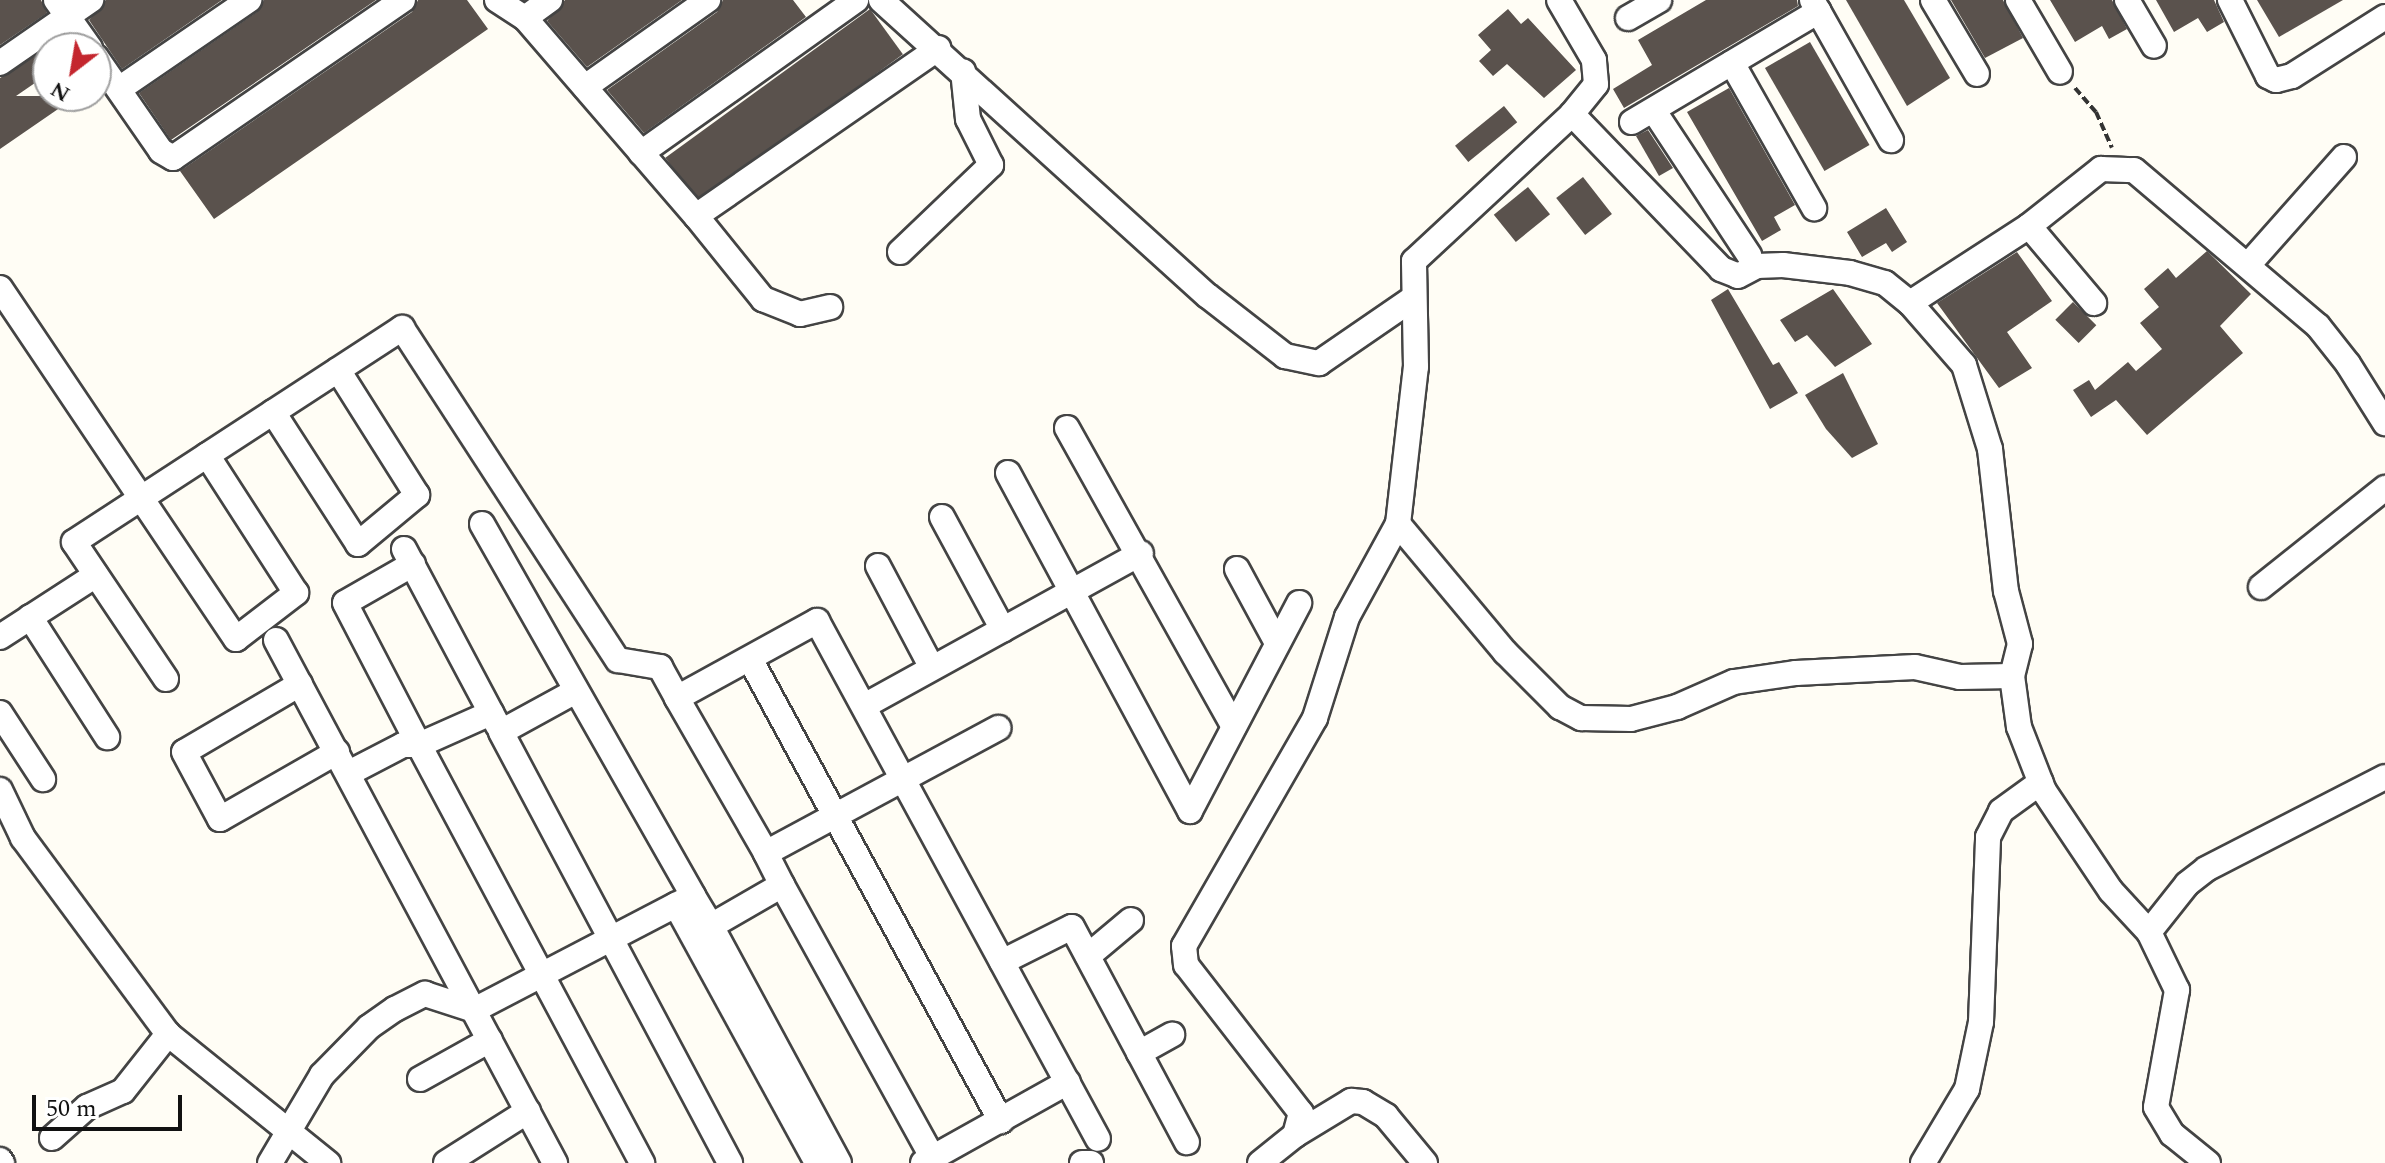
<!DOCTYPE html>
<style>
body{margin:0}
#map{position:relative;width:2385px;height:1163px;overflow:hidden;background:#fffdf5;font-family:Spectral,serif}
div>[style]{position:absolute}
.building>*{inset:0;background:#5a524d;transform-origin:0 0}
.path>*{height:4px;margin-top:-2px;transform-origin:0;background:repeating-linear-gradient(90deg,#333 0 8px,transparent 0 12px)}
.roads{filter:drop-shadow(2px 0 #444) drop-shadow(-2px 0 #444) drop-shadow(0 2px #444) drop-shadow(0 -2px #444)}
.minor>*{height:24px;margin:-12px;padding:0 12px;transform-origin:12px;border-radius:12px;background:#fff}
span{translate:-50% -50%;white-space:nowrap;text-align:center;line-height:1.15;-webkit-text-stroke:8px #fff;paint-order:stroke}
.north{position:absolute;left:32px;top:32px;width:80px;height:80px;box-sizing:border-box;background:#fff;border:2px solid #a0a0a0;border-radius:50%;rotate:211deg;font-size:22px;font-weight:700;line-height:32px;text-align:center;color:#111}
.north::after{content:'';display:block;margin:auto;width:28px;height:36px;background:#c4262e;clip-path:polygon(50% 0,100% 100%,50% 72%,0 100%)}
.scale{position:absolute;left:32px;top:1095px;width:150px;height:36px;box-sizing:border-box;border:4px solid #111;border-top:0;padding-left:10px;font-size:24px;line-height:28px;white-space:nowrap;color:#111;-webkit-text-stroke:6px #fff;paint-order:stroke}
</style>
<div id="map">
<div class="building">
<i style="clip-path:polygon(0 0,41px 0,47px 13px,0 45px)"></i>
<i style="clip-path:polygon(106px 0,222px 0,122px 69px,89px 20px)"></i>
<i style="clip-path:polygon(264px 0,376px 0,171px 140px,139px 93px,257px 12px)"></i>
<i style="clip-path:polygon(418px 0,467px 0,488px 29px,214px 219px,180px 171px,412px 12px)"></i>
<i style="clip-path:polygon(565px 0,682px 0,587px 67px,547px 21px)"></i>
<i style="clip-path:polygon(723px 0,793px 0,806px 17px,644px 133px,607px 90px,717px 12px)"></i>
<i style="clip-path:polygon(1706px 0,1797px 0,1798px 6px,1624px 108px,1613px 89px,1652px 65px,1638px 40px)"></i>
<i style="clip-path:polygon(1846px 0,1904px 0,1950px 78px,1907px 106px)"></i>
<i style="clip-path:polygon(1951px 0,2003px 0,2023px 38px,1985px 58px)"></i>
<i style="clip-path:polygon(2050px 0,2112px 0,2127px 29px,2109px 39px,2102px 26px,2075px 42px)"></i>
<i style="clip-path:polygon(2156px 0,2214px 0,2224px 22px,2207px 32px,2198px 18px,2174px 32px)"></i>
<i style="clip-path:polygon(2257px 0,2343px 0,2279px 37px)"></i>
<i style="left:870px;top:9px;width:56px;height:253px;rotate:54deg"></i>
<i style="clip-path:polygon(1508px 9px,1521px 24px,1528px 18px,1576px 70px,1544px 98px,1507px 64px,1493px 76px,1479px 61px,1491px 50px,1478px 35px)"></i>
<i style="left:1810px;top:42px;width:119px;height:52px;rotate:60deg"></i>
<i style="clip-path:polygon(48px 48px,48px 74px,16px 96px,77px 96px,0 149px,0 78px)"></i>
<i style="clip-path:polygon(1729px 88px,1795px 205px,1774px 217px,1781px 230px,1762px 241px,1687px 112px)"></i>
<i style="left:1504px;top:106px;width:21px;height:63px;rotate:51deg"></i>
<i style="clip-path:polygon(1648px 130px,1673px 168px,1659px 176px,1636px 136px)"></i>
<i style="left:1583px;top:177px;width:47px;height:34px;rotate:52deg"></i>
<i style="left:1528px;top:187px;width:35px;height:44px;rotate:51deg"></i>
<i style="clip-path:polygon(1886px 208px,1907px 242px,1892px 252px,1886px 243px,1862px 257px,1847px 232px)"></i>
<i style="clip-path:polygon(2207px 251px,2251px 294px,2220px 326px,2243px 353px,2147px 435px,2116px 400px,2091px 417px,2073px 390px,2089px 380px,2095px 390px,2128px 362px,2136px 371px,2162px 349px,2140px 323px,2159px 307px,2144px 289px,2168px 268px,2176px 278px)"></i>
<i style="clip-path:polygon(2017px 252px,2052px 301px,2007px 332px,2032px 368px,1999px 388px,1937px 303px)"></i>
<i style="clip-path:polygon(1728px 289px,1773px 365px,1779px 362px,1798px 393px,1770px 409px,1711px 300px)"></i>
<i style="clip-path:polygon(1833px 289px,1872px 344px,1835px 367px,1807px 335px,1795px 342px,1780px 320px)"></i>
<i style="left:2073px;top:302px;width:33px;height:25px;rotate:45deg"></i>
<i style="clip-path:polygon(1843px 373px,1878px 444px,1852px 458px,1826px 429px,1805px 395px)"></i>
</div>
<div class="path">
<i style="left:2075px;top:88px;width:32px;rotate:49deg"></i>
<i style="left:2096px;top:112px;width:39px;rotate:66deg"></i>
</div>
<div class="roads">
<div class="minor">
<i style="left:56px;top:0;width:59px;rotate:54.7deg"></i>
<i style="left:497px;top:0;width:33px;rotate:33deg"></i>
<i style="left:525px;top:18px;width:262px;rotate:49.2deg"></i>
<i style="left:696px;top:216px;width:295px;rotate:-34.7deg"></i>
<i style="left:881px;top:0;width:441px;rotate:42.2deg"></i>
<i style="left:1208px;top:296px;width:98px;rotate:37.9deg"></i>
<i style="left:1285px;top:356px;width:35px;rotate:12deg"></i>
<i style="left:1319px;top:363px;width:113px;rotate:-34.5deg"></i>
<i style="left:1812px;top:0;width:161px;rotate:60.6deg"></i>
<i style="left:1933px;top:0;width:86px;rotate:59.3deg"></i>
<i style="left:2018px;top:0;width:83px;rotate:59.7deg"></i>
<i style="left:2127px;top:0;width:53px;rotate:59.6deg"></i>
<i style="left:2230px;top:0;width:85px;rotate:63.4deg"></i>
<i style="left:2268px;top:76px;width:9px;rotate:27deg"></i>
<i style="left:2276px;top:80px;width:16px;rotate:-14deg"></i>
<i style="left:2292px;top:76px;width:110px;rotate:-32.4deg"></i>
<i style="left:525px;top:18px;width:31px;rotate:-36deg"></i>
<i style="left:1628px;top:18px;width:36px;rotate:-30deg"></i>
<i style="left:96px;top:57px;width:114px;rotate:55.3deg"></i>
<i style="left:161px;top:151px;width:14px;rotate:30deg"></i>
<i style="left:173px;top:158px;width:279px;rotate:-34.5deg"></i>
<i style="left:0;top:63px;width:111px;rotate:-34.7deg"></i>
<i style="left:1732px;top:63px;width:167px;rotate:60.5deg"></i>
<i style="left:585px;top:87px;width:151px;rotate:-35.3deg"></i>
<i style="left:119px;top:89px;width:158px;rotate:-34.4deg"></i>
<i style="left:1654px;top:111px;width:173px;rotate:56.6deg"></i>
<i style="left:1572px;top:114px;width:215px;rotate:46.1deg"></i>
<i style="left:1721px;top:269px;width:18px;rotate:22deg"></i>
<i style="left:1738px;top:276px;width:21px;rotate:-28deg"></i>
<i style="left:1757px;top:266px;width:26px;rotate:-2deg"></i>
<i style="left:1783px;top:265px;width:67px;rotate:6.8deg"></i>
<i style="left:1850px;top:273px;width:36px;rotate:16deg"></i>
<i style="left:1885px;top:283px;width:32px;rotate:39deg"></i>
<i style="left:1910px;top:303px;width:142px;rotate:-32.9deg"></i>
<i style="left:2029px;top:226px;width:92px;rotate:-38.4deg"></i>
<i style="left:2101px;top:169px;width:33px;rotate:2deg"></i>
<i style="left:2134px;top:170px;width:241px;rotate:40.3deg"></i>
<i style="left:2318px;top:326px;width:48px;rotate:51.7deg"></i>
<i style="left:2348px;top:364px;width:70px;rotate:57.9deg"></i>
<i style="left:1632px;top:122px;width:217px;rotate:-30.7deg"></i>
<i style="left:641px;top:153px;width:264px;rotate:-35.4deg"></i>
<i style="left:696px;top:216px;width:107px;rotate:51.1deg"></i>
<i style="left:763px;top:299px;width:40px;rotate:22deg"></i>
<i style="left:800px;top:314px;width:31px;rotate:-13deg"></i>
<i style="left:2029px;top:226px;width:101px;rotate:49.8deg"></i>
<i style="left:900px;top:252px;width:126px;rotate:-43.7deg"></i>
<i style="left:991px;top:165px;width:51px;rotate:-116.6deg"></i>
<i style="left:968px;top:119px;width:48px;rotate:-95.9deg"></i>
<i style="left:2249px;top:264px;width:143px;rotate:-48.4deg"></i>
<i style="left:0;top:288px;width:423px;rotate:56.1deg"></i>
<i style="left:236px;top:639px;width:76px;rotate:-37.5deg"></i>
<i style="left:296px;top:593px;width:164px;rotate:-122.8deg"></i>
<i style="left:1910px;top:303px;width:82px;rotate:48.9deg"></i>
<i style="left:1964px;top:365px;width:88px;rotate:72.8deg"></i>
<i style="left:1990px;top:449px;width:143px;rotate:83.6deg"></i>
<i style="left:2006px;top:591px;width:55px;rotate:75.2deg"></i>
<i style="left:2020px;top:644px;width:33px;rotate:104deg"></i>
<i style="left:2012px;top:676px;width:51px;rotate:82.2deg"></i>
<i style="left:2019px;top:727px;width:69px;rotate:68.7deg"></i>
<i style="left:2044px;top:791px;width:120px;rotate:56.2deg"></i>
<i style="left:2111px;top:891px;width:56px;rotate:47.2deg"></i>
<i style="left:273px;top:412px;width:157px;rotate:57.2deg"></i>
<i style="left:358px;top:544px;width:77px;rotate:-39.7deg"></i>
<i style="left:417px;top:495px;width:148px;rotate:-122.3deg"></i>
<i style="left:1067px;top:428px;width:342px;rotate:60.8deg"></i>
<i style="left:1008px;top:473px;width:384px;rotate:61.7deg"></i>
<i style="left:1190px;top:811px;width:235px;rotate:-62.3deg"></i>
<i style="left:942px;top:517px;width:128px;rotate:61.6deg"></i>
<i style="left:482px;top:524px;width:428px;rotate:60.4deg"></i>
<i style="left:1398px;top:524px;width:167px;rotate:50.1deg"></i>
<i style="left:1505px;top:652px;width:78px;rotate:45deg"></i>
<i style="left:1560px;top:707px;width:24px;rotate:28deg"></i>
<i style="left:1581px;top:718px;width:50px;rotate:1.1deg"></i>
<i style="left:1631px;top:719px;width:48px;rotate:-14.6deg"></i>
<i style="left:1677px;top:707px;width:62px;rotate:-23.7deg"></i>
<i style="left:1734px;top:682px;width:63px;rotate:-8.3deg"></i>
<i style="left:1796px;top:673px;width:119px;rotate:-2.9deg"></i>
<i style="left:1915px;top:667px;width:46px;rotate:12.5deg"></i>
<i style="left:1960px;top:677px;width:52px;rotate:-1.1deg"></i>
<i style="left:404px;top:549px;width:200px;rotate:62deg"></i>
<i style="left:413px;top:564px;width:78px;rotate:150.2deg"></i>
<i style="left:345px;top:603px;width:160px;rotate:62.5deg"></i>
<i style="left:419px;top:745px;width:79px;rotate:-24deg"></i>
<i style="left:878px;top:566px;width:115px;rotate:62.1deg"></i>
<i style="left:1237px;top:569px;width:84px;rotate:61.6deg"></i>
<i style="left:2261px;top:587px;width:159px;rotate:-38.6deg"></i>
<i style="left:30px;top:617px;width:143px;rotate:57.3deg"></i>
<i style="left:0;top:637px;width:114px;rotate:-32.9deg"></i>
<i style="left:276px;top:640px;width:593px;rotate:61.92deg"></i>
<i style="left:750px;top:659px;width:526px;rotate:61.49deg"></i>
<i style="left:166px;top:679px;width:165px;rotate:-123.9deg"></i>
<i style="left:74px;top:542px;width:392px;rotate:-33.1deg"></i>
<i style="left:402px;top:328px;width:396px;rotate:57deg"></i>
<i style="left:618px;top:660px;width:43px;rotate:9.5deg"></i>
<i style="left:660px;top:667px;width:35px;rotate:61deg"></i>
<i style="left:300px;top:684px;width:134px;rotate:149.6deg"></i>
<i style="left:184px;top:752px;width:76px;rotate:61.8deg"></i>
<i style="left:220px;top:819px;width:135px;rotate:-29.8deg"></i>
<i style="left:574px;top:692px;width:83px;rotate:151.3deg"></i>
<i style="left:501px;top:732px;width:488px;rotate:62deg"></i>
<i style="left:866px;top:705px;width:314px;rotate:-28.9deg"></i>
<i style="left:0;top:713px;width:79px;rotate:56.9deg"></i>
<i style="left:349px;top:773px;width:61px;rotate:-27.4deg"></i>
<i style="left:403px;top:745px;width:16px"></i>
<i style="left:419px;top:745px;width:474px;rotate:61.9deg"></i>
<i style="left:0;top:790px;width:53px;rotate:64.4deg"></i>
<i style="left:23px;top:838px;width:244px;rotate:53.5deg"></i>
<i style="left:168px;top:1034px;width:206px;rotate:38.9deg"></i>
<i style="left:766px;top:853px;width:179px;rotate:-119.9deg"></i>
<i style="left:677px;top:698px;width:160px;rotate:-28.8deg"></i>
<i style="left:817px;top:621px;width:589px;rotate:61.52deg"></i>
<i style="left:782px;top:885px;width:312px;rotate:61.1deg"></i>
<i style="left:676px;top:905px;width:19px;rotate:-28deg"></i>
<i style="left:693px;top:896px;width:35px;rotate:59deg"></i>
<i style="left:711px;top:926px;width:82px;rotate:-30deg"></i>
<i style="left:782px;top:885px;width:36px;rotate:-117deg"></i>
<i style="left:766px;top:853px;width:264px;rotate:-28.3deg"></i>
<i style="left:711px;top:926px;width:269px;rotate:61.6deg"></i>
<i style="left:1088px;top:956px;width:56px;rotate:-39.9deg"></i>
<i style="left:1002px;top:962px;width:78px;rotate:-26.6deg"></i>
<i style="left:1072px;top:927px;width:244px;rotate:61.9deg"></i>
<i style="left:1139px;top:1053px;width:38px;rotate:-29deg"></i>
<i style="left:420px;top:1079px;width:80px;rotate:-29.1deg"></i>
<i style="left:1295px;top:1135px;width:66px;rotate:-31.3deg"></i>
<i style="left:1351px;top:1101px;width:12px;rotate:5deg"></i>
<i style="left:1363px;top:1102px;width:27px;rotate:31deg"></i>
<i style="left:1386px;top:1116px;width:61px;rotate:50.3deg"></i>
<i style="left:52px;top:1138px;width:47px;rotate:-41.5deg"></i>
<i style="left:87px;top:1107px;width:39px;rotate:-24deg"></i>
<i style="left:123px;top:1091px;width:73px;rotate:-51.7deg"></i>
<i style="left:0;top:1160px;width:4px;rotate:56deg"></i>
<i style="left:270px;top:1163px;width:102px;rotate:-59.4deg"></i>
<i style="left:322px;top:1075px;width:67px;rotate:-45.6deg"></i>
<i style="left:369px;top:1027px;width:32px;rotate:-35deg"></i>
<i style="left:395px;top:1009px;width:34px;rotate:-27deg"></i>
<i style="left:425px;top:994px;width:52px;rotate:18.1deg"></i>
<i style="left:474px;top:1010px;width:228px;rotate:-27.5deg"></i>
<i style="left:676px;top:905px;width:294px;rotate:61.3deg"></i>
<i style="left:446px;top:1163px;width:97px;rotate:-32.4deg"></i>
<i style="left:923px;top:1163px;width:166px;rotate:-29.2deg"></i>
<i style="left:1082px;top:1163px;width:9px"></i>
<i style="left:1260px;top:1163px;width:45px;rotate:-38.7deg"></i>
<i style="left:1295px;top:1135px;width:23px;rotate:-75deg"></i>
<i style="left:1301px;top:1113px;width:187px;rotate:-127.8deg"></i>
<i style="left:1186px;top:965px;width:19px;rotate:-96deg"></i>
<i style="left:1184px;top:946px;width:263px;rotate:-60.1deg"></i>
<i style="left:1315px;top:718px;width:106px;rotate:-72.4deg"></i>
<i style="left:1347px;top:617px;width:106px;rotate:-61.3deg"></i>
<i style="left:1398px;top:524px;width:158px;rotate:-83.5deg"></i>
<i style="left:1416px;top:367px;width:106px;rotate:-91.1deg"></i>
<i style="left:1414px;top:261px;width:216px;rotate:-42.9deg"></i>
<i style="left:1572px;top:114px;width:38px;rotate:-51deg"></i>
<i style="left:1596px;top:84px;width:24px;rotate:-95deg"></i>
<i style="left:1594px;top:60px;width:69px;rotate:-120.3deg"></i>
<i style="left:1923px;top:1163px;width:86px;rotate:-59.3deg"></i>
<i style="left:1967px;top:1089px;width:68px;rotate:-78.2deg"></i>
<i style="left:1981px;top:1022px;width:185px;rotate:-87.8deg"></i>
<i style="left:1988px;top:837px;width:29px;rotate:-63deg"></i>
<i style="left:2001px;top:811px;width:49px;rotate:-35.9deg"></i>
<i style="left:2208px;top:1163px;width:46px;rotate:-141.1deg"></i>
<i style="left:2172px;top:1134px;width:31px;rotate:-121deg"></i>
<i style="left:2156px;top:1107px;width:119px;rotate:-79.8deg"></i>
<i style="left:2177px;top:990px;width:64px;rotate:-115.8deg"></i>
<i style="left:2149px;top:932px;width:61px;rotate:-51.6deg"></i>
<i style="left:2187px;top:884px;width:24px;rotate:-38deg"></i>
<i style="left:2206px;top:869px;width:201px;rotate:-27.2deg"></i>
</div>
</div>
<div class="north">N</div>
<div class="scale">50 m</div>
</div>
